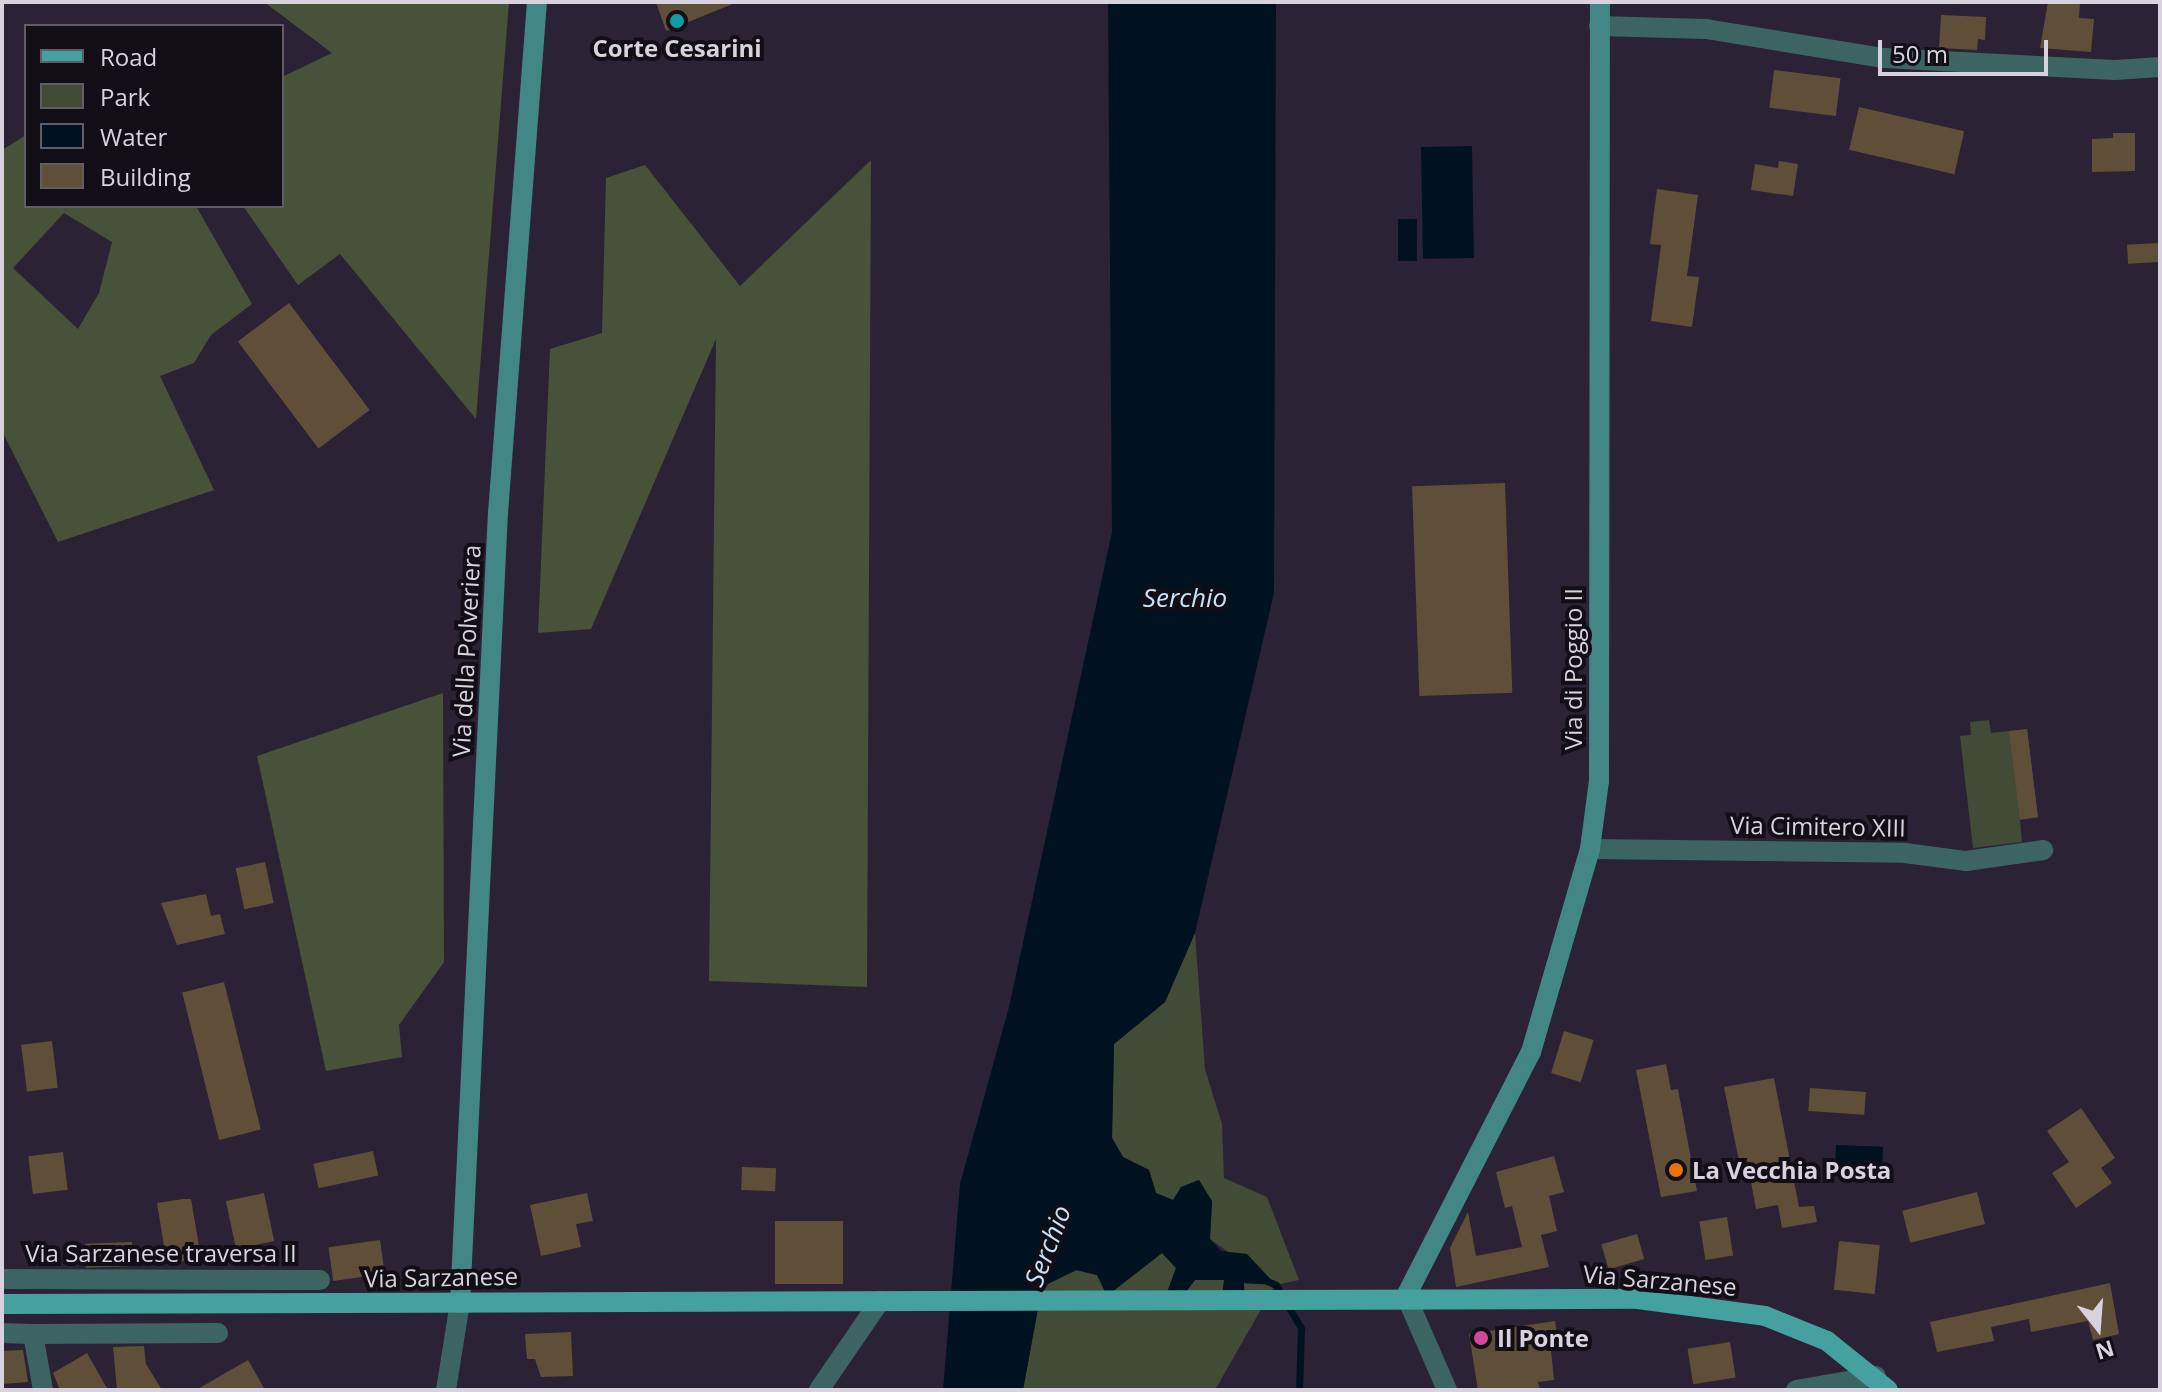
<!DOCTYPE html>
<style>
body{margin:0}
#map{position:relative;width:2162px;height:1392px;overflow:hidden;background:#2b2235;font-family:"Open Sans",sans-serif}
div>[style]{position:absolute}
.green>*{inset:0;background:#424b36}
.forest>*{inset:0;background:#475238}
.water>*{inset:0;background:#001120;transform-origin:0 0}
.stream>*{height:7px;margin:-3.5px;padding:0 3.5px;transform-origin:3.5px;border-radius:3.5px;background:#001120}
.building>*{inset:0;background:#604f38;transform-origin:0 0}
.street>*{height:20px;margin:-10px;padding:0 10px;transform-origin:10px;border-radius:10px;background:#3c6463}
.secondary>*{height:20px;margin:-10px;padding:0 10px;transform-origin:10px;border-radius:10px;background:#428785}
.primary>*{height:20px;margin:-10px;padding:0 10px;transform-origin:10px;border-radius:10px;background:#45a1a0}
.dots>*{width:22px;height:22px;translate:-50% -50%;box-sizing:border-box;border:4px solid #120e16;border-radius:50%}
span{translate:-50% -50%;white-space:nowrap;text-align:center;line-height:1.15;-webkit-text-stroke:8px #120e16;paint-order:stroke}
.poi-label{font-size:24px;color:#d7d2de;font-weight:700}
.left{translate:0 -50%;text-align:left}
.street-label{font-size:24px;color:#d7d2de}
.water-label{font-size:26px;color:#c6e3f9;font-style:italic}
.frame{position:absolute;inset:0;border:4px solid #d7d2de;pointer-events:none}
.legend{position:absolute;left:24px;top:24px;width:260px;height:184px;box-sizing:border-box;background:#120e16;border:2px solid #615c66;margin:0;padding:10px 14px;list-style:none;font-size:24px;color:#d7d2de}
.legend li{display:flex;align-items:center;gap:16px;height:40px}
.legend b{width:40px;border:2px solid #615c66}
.north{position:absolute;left:2058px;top:1288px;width:80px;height:80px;-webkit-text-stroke:6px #120e16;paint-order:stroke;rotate:163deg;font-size:22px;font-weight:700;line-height:32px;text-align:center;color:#d7d2de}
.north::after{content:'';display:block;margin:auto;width:28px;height:36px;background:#d7d2de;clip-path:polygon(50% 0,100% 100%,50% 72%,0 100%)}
.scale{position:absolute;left:1878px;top:40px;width:170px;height:36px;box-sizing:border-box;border:4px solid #d7d2de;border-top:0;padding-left:10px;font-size:24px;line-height:28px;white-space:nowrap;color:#d7d2de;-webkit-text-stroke:6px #120e16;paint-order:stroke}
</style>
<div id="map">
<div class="green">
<i style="clip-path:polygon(1989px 720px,1991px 733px,2027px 729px,2038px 817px,2020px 820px,2022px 842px,1973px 848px,1960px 736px,1971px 735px,1970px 722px)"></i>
<i style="clip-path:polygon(1195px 933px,1205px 1069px,1222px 1124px,1224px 1178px,1267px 1197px,1299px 1280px,1275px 1285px,1215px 1390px,1023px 1390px,1042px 1286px,1077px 1270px,1097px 1275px,1107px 1295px,1162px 1253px,1176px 1268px,1185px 1293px,1195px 1280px,1224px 1280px,1221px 1307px,1244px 1283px,1274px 1285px,1210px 1239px,1212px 1202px,1173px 1200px,1156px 1193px,1149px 1170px,1123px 1157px,1112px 1138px,1114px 1044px,1165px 1002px)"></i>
</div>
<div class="forest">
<i style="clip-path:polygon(264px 2px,509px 2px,476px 419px,340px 254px,298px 285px,243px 206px,282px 206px,282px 77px,332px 53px)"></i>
<i style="clip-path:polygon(evenodd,26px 135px,26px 206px,196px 206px,252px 304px,211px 335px,194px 363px,160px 376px,214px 490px,58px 542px,2px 431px,2px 150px,26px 135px,64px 213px,112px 242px,99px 293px,78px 329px,13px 268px,64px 213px)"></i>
<i style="clip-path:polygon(871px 160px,867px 987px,709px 981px,716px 339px,591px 629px,538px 633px,550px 349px,602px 333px,606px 178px,645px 165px,740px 286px)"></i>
<i style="clip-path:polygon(443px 693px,444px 962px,399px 1025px,402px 1057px,326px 1071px,257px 756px)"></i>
</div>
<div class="water">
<i style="clip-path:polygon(1108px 2px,1276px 2px,1274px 593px,1195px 933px,1165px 1002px,1114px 1044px,1112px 1138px,1123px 1157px,1149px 1170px,1156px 1193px,1173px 1200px,1181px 1187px,1199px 1180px,1212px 1201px,1210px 1239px,1221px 1251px,1247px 1254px,1276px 1285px,1244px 1283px,1245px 1305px,1221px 1308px,1224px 1280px,1195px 1280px,1185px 1293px,1163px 1303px,1176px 1268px,1162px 1253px,1107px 1296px,1097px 1275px,1076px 1270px,1042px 1287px,1023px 1390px,943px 1390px,960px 1184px,1009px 1007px,1112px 532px)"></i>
<i style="left:1472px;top:146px;width:112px;height:51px;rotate:89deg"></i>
<i style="left:1398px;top:219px;width:19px;height:42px"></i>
<i style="left:1836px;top:1145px;width:47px;height:22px;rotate:2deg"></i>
</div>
<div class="stream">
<i style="left:1267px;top:1281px;width:10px;rotate:24deg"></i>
<i style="left:1276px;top:1285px;width:50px;rotate:59.8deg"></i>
<i style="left:1301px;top:1328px;width:62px;rotate:91.8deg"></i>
</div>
<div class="building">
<i style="clip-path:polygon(656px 2px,735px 2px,735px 3px,666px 31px)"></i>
<i style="clip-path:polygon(2048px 2px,2080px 2px,2079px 18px,2094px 19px,2091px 52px,2040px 48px)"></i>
<i style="clip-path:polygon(1941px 15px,1986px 17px,1985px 40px,1978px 39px,1977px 50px,1939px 48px)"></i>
<i style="left:1774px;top:70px;width:67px;height:38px;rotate:7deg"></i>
<i style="left:1859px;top:107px;width:108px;height:44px;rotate:13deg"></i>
<i style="clip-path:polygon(2113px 133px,2135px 133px,2135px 171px,2092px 172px,2092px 139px,2113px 138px)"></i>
<i style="clip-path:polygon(1779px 161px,1798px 164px,1793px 196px,1751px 190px,1755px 164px,1778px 168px)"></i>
<i style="clip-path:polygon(1657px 189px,1698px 195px,1687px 276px,1699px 277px,1692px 327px,1651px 321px,1661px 245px,1650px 244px)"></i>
<i style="left:2159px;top:243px;width:19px;height:32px;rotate:87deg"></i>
<i style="left:289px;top:303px;width:134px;height:64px;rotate:53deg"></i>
<i style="left:1505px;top:483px;width:210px;height:93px;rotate:88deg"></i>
<i style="left:2027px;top:729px;width:89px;height:18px;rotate:83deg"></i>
<i style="left:265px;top:862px;width:42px;height:30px;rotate:78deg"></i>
<i style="clip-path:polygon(206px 894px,211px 916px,220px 914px,225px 934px,177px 945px,161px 903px)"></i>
<i style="left:224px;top:982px;width:152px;height:43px;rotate:76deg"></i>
<i style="left:1564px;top:1031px;width:31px;height:44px;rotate:17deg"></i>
<i style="left:52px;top:1041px;width:47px;height:31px;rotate:83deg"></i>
<i style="clip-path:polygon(1666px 1064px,1671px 1090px,1678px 1089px,1697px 1191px,1661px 1197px,1636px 1070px)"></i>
<i style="clip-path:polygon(1774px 1078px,1799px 1207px,1814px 1206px,1817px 1222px,1782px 1228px,1778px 1205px,1756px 1209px,1747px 1160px,1739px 1161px,1724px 1087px)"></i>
<i style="left:1810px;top:1088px;width:56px;height:23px;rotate:4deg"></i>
<i style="clip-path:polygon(2081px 1108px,2115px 1158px,2101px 1168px,2112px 1183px,2076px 1208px,2052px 1173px,2069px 1162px,2047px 1131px)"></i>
<i style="left:373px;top:1151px;width:25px;height:61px;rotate:78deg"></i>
<i style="left:63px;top:1152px;width:38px;height:35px;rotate:83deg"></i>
<i style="clip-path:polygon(1554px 1156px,1564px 1192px,1549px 1196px,1557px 1231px,1541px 1235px,1549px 1267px,1456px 1287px,1450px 1248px,1468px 1212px,1476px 1256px,1522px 1247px,1512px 1206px,1505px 1208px,1496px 1172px)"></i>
<i style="left:742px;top:1167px;width:34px;height:23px;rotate:2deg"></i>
<i style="left:1977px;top:1192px;width:33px;height:77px;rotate:76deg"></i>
<i style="left:264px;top:1193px;width:49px;height:39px;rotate:78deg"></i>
<i style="clip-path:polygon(587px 1193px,593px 1221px,576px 1224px,581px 1247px,541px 1256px,530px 1205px)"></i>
<i style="clip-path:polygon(183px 1199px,191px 1199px,201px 1258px,167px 1264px,157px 1203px)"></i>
<i style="left:1727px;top:1217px;width:39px;height:28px;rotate:81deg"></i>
<i style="left:843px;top:1221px;width:63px;height:68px;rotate:90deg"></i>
<i style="left:1637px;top:1234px;width:26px;height:37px;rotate:74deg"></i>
<i style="left:380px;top:1240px;width:34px;height:52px;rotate:82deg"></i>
<i style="left:1839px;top:1241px;width:41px;height:49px;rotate:6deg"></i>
<i style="left:132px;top:1242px;width:24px;height:47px;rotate:88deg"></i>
<i style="clip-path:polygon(2110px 1283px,2119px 1334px,2093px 1340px,2088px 1321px,2031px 1332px,2029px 1319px,1991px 1327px,1994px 1341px,1937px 1352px,1930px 1322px)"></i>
<i style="clip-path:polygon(1555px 1321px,1559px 1349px,1551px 1350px,1554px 1380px,1538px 1382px,1540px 1390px,1478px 1390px,1469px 1334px)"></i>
<i style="clip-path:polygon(571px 1332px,573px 1376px,541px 1377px,535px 1359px,527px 1359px,525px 1334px)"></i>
<i style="left:1730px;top:1342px;width:36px;height:43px;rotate:81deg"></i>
<i style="clip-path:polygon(144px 1346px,146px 1364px,162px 1390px,117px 1390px,113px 1347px)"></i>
<i style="clip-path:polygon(23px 1350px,28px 1382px,2px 1384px,2px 1351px)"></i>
<i style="clip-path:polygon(87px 1353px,108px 1390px,60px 1390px,53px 1373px)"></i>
<i style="clip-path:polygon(248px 1360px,265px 1390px,196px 1390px)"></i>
</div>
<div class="street">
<i style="left:1599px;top:26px;width:107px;rotate:1.6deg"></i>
<i style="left:1706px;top:29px;width:180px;rotate:9.3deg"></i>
<i style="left:1884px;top:58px;width:231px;rotate:3deg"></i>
<i style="left:2115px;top:70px;width:45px;rotate:-3.8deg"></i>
<i style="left:1590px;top:849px;width:315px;rotate:0.7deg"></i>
<i style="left:1905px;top:853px;width:62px;rotate:7.5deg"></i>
<i style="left:1966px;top:861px;width:78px;rotate:-8.1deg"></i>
<i style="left:2px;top:1279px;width:318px;rotate:0.2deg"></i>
<i style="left:1406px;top:1296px;width:103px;rotate:66.4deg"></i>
<i style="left:2px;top:1333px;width:31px;rotate:2deg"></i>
<i style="left:33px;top:1334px;width:57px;rotate:79.9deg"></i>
<i style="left:33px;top:1334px;width:185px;rotate:-0.3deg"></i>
<i style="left:446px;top:1390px;width:88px;rotate:-80.9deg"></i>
<i style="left:819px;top:1390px;width:108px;rotate:-55.6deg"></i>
<i style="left:1796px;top:1390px;width:81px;rotate:-9.9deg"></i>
</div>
<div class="secondary">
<i style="left:1406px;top:1296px;width:274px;rotate:-62.9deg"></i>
<i style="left:1531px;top:1052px;width:211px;rotate:-73.8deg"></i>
<i style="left:1590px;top:849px;width:69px;rotate:-82.5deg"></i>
<i style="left:1599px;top:781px;width:779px;rotate:-89.93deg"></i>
<i style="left:460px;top:1303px;width:791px;rotate:-87.25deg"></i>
<i style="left:498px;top:513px;width:512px;rotate:-85.64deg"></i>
</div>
<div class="primary">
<i style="left:2px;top:1304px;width:1636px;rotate:-0.18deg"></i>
<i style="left:1638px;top:1299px;width:128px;rotate:7.6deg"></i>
<i style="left:1765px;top:1316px;width:67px;rotate:22deg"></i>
<i style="left:1827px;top:1341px;width:78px;rotate:38.8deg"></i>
</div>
<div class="dots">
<i style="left:677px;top:21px;background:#0f9aa8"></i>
<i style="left:1676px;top:1170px;background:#e8710a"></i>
<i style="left:1481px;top:1338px;background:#d1479c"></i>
</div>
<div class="poi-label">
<span style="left:677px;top:48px">Corte Cesarini</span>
<span class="left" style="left:1692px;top:1170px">La Vecchia Posta</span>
<span class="left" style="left:1497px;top:1338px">Il Ponte</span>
</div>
<div class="street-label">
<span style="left:466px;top:651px;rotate:-87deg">Via della Polveriera</span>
<span style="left:1573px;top:669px;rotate:-90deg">Via di Poggio II</span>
<span style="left:1818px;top:826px;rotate:1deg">Via Cimitero XIII</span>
<span style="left:161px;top:1253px">Via Sarzanese traversa II</span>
<span style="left:441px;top:1277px;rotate:-1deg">Via Sarzanese</span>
<span style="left:1660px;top:1280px;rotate:5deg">Via Sarzanese</span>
</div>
<div class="water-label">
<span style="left:1185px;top:598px">Serchio</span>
<span style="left:1048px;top:1246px;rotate:-69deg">Serchio</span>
</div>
<div class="frame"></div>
<ul class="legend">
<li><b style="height:10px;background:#45a1a0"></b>Road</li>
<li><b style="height:22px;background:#424b36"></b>Park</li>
<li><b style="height:22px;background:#001120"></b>Water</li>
<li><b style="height:22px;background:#604f38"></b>Building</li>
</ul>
<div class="north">N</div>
<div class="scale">50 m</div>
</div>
